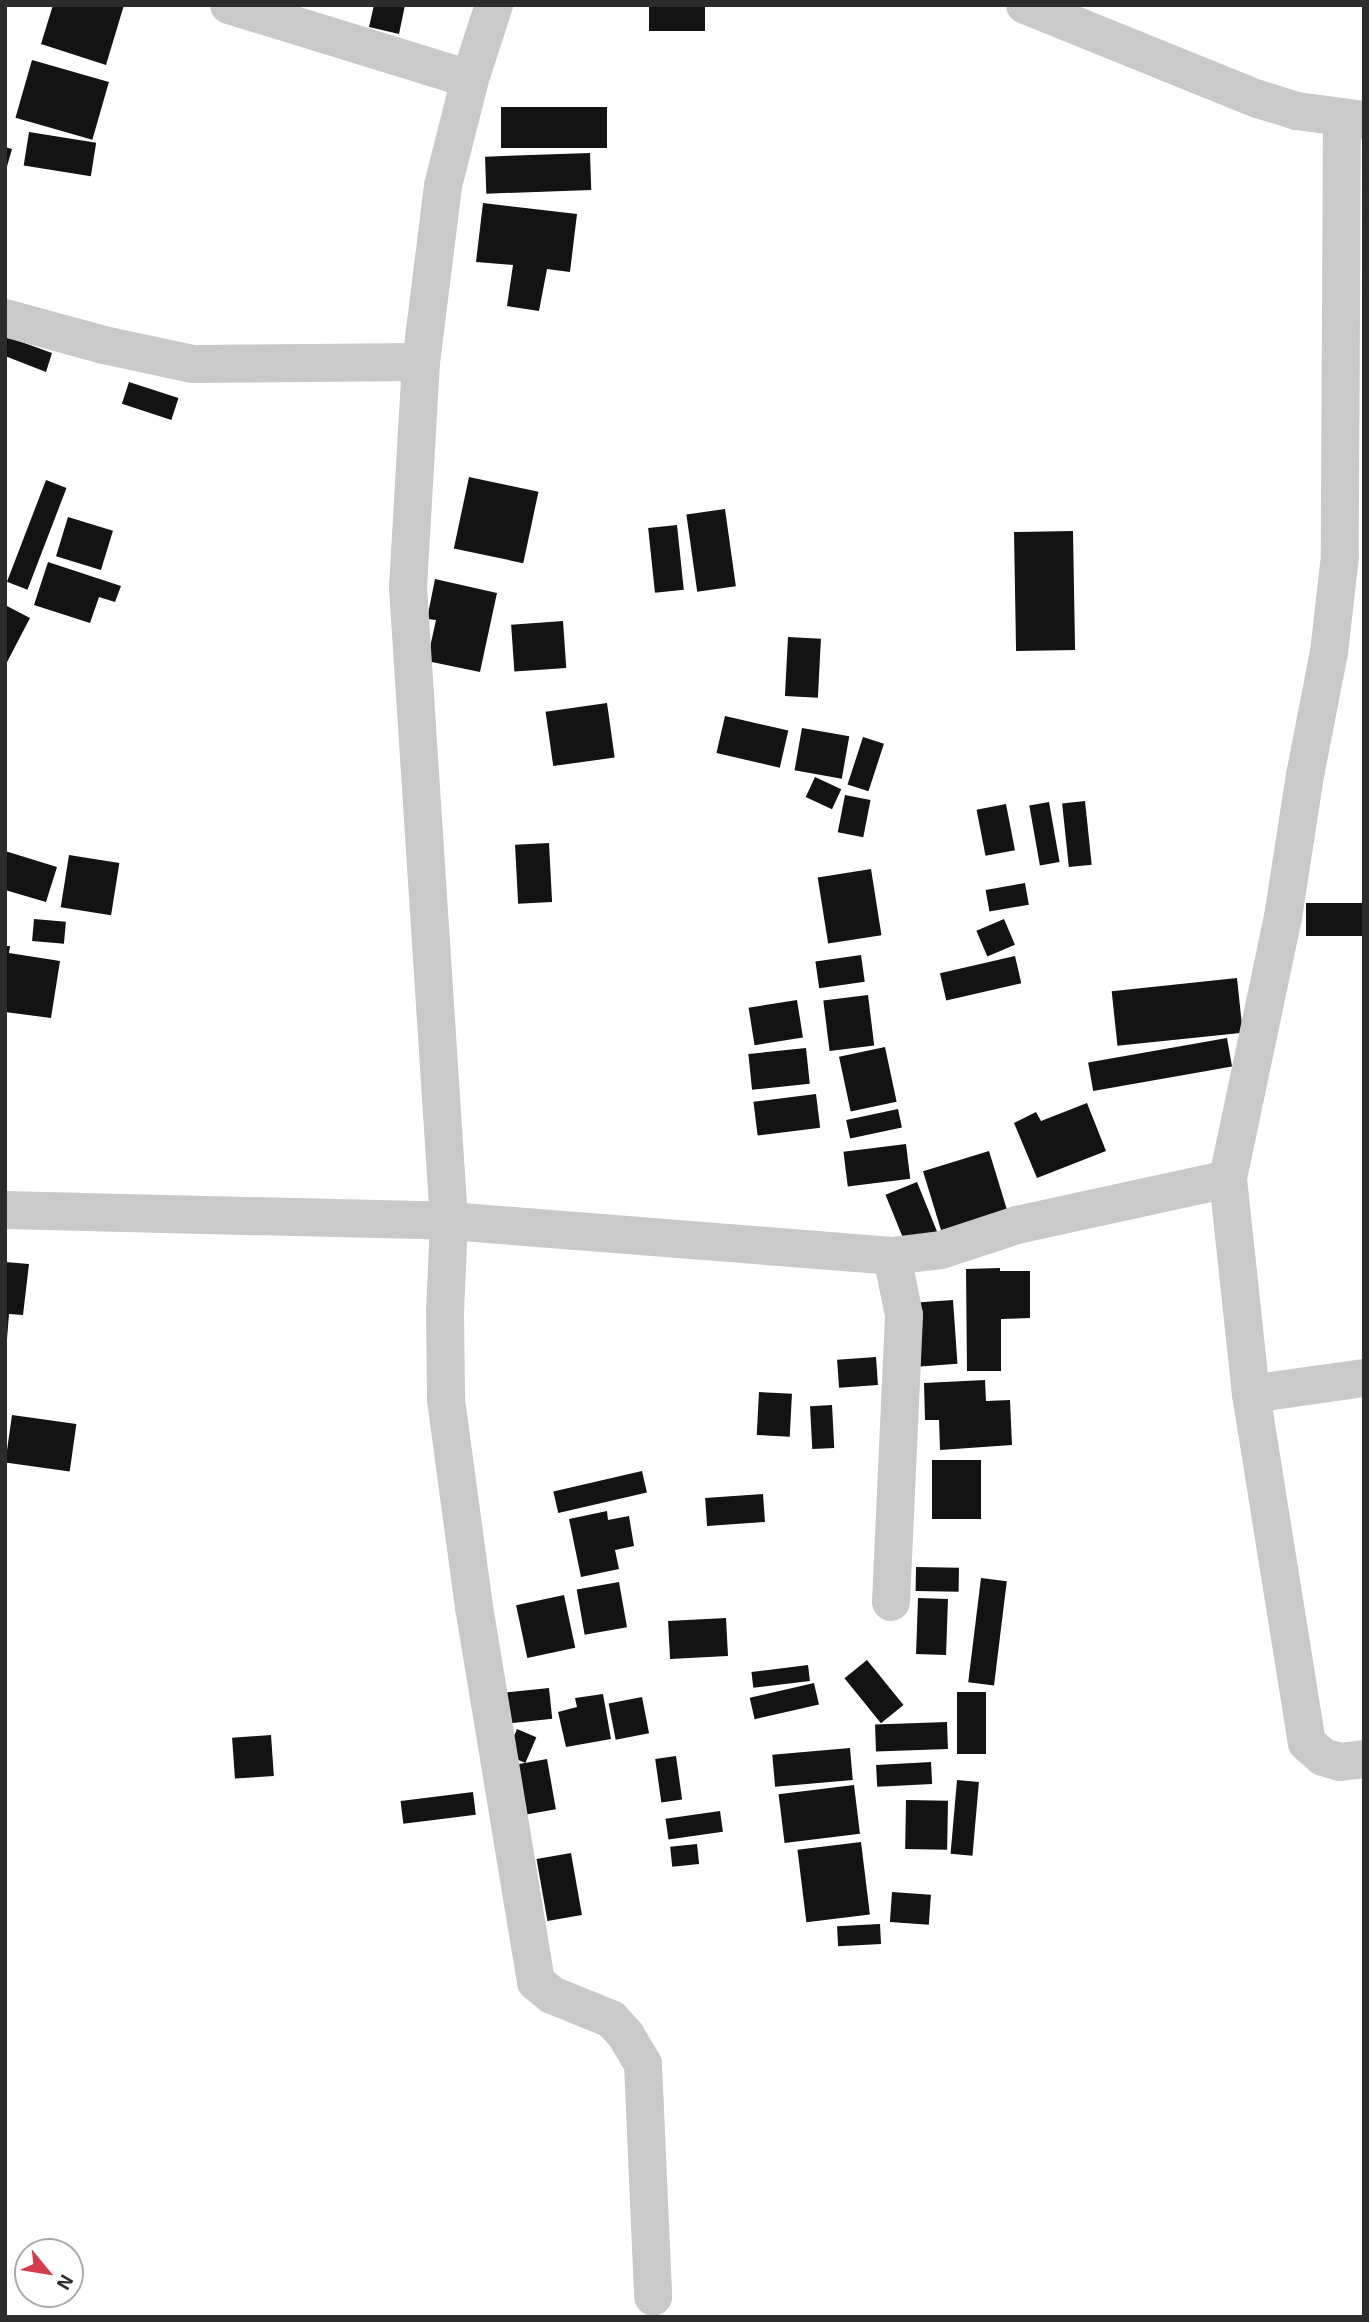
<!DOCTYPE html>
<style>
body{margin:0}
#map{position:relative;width:1369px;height:2322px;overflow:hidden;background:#fff;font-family:"Exo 2",sans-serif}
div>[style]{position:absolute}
.building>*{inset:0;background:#131313;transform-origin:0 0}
.minor>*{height:38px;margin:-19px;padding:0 19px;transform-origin:19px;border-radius:19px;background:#c9c9c9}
span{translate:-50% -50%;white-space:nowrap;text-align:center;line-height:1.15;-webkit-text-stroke:7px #fff;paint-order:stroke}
.frame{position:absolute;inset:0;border:7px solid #2c2c2c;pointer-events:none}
.north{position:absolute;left:14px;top:2238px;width:70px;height:70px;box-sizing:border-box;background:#fff;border:2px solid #ababab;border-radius:50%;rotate:120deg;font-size:19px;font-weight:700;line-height:28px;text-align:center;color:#2c2c2c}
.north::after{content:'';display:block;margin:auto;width:24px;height:32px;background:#d63b4c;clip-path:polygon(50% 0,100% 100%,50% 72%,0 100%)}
</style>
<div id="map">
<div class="building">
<i style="clip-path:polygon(53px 5px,124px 5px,106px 65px,41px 44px)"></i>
<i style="clip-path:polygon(374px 5px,405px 5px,399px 34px,369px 27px)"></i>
<i style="left:649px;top:5px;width:56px;height:26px"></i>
<i style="left:32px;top:60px;width:80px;height:60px;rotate:16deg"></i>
<i style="left:501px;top:107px;width:106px;height:41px"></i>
<i style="left:29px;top:132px;width:68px;height:34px;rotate:9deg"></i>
<i style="clip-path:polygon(5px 147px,12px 149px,6px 170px,5px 170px)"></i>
<i style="left:590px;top:153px;width:37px;height:105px;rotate:88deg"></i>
<i style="clip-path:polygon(483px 203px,577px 214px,570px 272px,547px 269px,539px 311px,507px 306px,513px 265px,476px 262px)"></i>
<i style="clip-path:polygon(5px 336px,52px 353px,46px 372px,5px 356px)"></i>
<i style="left:129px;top:382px;width:52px;height:23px;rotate:18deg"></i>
<i style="left:469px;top:477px;width:71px;height:73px;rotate:12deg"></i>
<i style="left:46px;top:480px;width:22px;height:109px;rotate:21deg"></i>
<i style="left:725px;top:509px;width:78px;height:39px;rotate:82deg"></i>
<i style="left:68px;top:517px;width:47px;height:41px;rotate:17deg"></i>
<i style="left:677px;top:525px;width:65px;height:29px;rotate:84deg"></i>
<i style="left:1073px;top:531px;width:119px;height:59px;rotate:89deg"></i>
<i style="clip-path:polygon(48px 562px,121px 586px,115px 602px,99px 597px,90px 623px,34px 605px)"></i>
<i style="clip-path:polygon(435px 579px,497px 593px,480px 672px,427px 661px,436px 620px,427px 619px)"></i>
<i style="clip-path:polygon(5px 605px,30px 618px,5px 666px)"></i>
<i style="left:563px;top:621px;width:47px;height:52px;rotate:86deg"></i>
<i style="left:788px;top:637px;width:33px;height:59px;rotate:3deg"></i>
<i style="left:607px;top:703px;width:55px;height:62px;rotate:82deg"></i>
<i style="left:725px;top:716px;width:65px;height:38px;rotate:13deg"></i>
<i style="left:802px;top:728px;width:48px;height:43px;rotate:10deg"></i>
<i style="left:863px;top:737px;width:22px;height:50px;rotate:18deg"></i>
<i style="left:815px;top:777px;width:29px;height:22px;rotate:25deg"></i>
<i style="left:845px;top:795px;width:26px;height:38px;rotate:11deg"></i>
<i style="left:1085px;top:801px;width:64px;height:23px;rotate:84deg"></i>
<i style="left:1049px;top:802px;width:61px;height:20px;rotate:80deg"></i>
<i style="left:1006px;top:804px;width:47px;height:30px;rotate:79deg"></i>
<i style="left:549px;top:843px;width:59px;height:34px;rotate:87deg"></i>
<i style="clip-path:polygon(5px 851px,57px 867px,46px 902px,5px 890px)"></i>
<i style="left:69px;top:855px;width:51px;height:53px;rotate:9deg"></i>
<i style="left:871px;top:869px;width:67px;height:54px;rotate:81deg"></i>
<i style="left:1025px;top:883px;width:22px;height:40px;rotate:80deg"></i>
<i style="left:1364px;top:903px;width:33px;height:58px;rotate:90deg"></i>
<i style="left:34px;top:919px;width:32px;height:22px;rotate:5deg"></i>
<i style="left:1004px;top:919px;width:28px;height:30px;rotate:67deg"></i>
<i style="clip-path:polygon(5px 946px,10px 946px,9px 953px,60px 961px,51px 1018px,5px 1012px)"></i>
<i style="left:861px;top:955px;width:27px;height:46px;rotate:82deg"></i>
<i style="left:1015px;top:956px;width:28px;height:77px;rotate:77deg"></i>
<i style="left:1237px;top:978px;width:55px;height:126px;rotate:84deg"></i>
<i style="left:868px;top:995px;width:51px;height:45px;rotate:83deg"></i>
<i style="left:797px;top:1000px;width:38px;height:49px;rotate:81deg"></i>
<i style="left:1227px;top:1038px;width:29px;height:141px;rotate:80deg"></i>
<i style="left:885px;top:1047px;width:56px;height:47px;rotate:78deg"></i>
<i style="left:806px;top:1048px;width:36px;height:58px;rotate:84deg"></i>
<i style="left:816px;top:1094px;width:34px;height:63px;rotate:83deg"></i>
<i style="clip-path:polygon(1087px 1103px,1106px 1151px,1037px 1178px,1014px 1123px,1036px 1112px,1041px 1121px)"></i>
<i style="left:898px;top:1109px;width:19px;height:53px;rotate:78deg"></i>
<i style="left:906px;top:1144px;width:35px;height:63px;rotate:83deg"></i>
<i style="left:989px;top:1151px;width:62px;height:69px;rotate:73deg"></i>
<i style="left:917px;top:1182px;width:57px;height:34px;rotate:68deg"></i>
<i style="clip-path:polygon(5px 1262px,29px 1264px,23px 1315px,9px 1314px,7px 1339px)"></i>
<i style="clip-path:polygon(1000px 1268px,1000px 1271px,1030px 1271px,1030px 1318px,1001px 1319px,1001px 1371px,967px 1371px,966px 1269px)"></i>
<i style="left:953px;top:1300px;width:64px;height:44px;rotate:86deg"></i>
<i style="left:876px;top:1357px;width:28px;height:39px;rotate:86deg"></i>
<i style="clip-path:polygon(985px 1380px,986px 1401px,1010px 1400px,1012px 1445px,940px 1450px,939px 1420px,925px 1420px,924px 1383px)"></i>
<i style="left:759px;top:1392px;width:33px;height:43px;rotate:3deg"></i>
<i style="left:832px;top:1405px;width:43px;height:22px;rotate:87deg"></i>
<i style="left:12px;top:1415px;width:65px;height:48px;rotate:8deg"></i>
<i style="left:981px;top:1460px;width:59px;height:49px;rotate:90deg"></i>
<i style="left:642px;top:1471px;width:22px;height:91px;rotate:77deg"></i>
<i style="left:763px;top:1494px;width:28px;height:58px;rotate:86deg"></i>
<i style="clip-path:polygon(607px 1511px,608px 1520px,629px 1516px,634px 1546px,615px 1550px,619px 1569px,581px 1577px,569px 1519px)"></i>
<i style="left:916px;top:1567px;width:43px;height:24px;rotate:1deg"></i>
<i style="left:981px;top:1578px;width:26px;height:105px;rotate:7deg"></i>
<i style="left:619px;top:1582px;width:46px;height:43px;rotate:80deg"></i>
<i style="left:564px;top:1595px;width:54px;height:49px;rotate:78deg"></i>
<i style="left:918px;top:1598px;width:30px;height:56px;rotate:2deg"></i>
<i style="left:726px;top:1618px;width:38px;height:58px;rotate:87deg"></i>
<i style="left:867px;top:1660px;width:58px;height:29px;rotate:51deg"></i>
<i style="left:808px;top:1665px;width:16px;height:57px;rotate:83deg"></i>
<i style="left:814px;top:1683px;width:22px;height:66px;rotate:77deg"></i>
<i style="left:549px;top:1688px;width:31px;height:48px;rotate:84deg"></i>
<i style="left:957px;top:1692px;width:29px;height:62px"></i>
<i style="clip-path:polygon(603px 1694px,611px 1739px,566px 1747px,558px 1712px,577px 1707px,575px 1698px)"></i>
<i style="left:642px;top:1697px;width:37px;height:34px;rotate:79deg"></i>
<i style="left:947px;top:1722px;width:27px;height:72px;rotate:88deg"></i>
<i style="left:517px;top:1729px;width:21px;height:28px;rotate:23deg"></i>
<i style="left:271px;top:1735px;width:41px;height:39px;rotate:86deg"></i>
<i style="left:850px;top:1748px;width:32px;height:78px;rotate:85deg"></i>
<i style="left:676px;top:1756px;width:44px;height:21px;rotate:82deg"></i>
<i style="left:547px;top:1759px;width:51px;height:40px;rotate:80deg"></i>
<i style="left:931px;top:1762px;width:22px;height:55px;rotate:87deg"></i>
<i style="left:957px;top:1780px;width:22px;height:74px;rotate:5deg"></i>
<i style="left:854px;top:1785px;width:49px;height:76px;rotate:83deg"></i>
<i style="left:473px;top:1792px;width:23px;height:73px;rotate:83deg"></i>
<i style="left:906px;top:1800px;width:42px;height:49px;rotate:1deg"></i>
<i style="left:720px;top:1811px;width:21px;height:55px;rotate:82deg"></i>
<i style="left:861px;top:1842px;width:73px;height:64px;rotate:83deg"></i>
<i style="left:697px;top:1844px;width:20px;height:27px;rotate:84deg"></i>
<i style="left:571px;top:1853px;width:63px;height:35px;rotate:80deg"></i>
<i style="left:892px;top:1892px;width:39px;height:30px;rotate:4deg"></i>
<i style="left:880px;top:1924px;width:20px;height:43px;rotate:87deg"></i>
</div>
<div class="minor">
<i style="left:229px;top:5px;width:252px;rotate:17.1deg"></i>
<i style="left:494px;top:5px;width:78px;rotate:108deg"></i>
<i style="left:470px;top:79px;width:110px;rotate:104.2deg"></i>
<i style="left:443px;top:186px;width:177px;rotate:97.1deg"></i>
<i style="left:421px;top:362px;width:225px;rotate:93.3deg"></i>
<i style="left:408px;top:587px;width:635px;rotate:86.3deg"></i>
<i style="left:449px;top:1221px;width:91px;rotate:92.5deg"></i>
<i style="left:445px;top:1312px;width:88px;rotate:89.3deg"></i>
<i style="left:446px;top:1400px;width:209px;rotate:82.3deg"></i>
<i style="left:474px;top:1607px;width:380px;rotate:80.6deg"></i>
<i style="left:536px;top:1982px;width:21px;rotate:39deg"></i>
<i style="left:552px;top:1995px;width:64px;rotate:22.1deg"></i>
<i style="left:611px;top:2019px;width:21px;rotate:47deg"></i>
<i style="left:625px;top:2034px;width:35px;rotate:59deg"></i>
<i style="left:643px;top:2064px;width:233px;rotate:87.5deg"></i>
<i style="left:1025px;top:5px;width:251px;rotate:22deg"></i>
<i style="left:1258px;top:99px;width:41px;rotate:17.1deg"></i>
<i style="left:1297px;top:111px;width:68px;rotate:7.7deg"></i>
<i style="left:1342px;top:117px;width:439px;rotate:90.3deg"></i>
<i style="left:1340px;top:556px;width:97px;rotate:96.5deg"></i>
<i style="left:1329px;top:652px;width:125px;rotate:101deg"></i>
<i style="left:1305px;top:775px;width:144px;rotate:98.8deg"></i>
<i style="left:1283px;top:917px;width:268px;rotate:101.9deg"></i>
<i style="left:1228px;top:1179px;width:216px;rotate:83.9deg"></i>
<i style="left:1251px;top:1394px;width:353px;rotate:80.9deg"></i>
<i style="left:1307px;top:1743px;width:21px;rotate:41deg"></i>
<i style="left:1323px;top:1757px;width:18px;rotate:16deg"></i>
<i style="left:1340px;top:1762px;width:24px;rotate:-7deg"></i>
<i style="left:5px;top:318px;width:103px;rotate:15.3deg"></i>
<i style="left:104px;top:345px;width:91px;rotate:12.1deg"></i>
<i style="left:193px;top:364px;width:228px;rotate:-0.5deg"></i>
<i style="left:5px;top:1210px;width:444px;rotate:1.4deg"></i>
<i style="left:449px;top:1221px;width:444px;rotate:4.5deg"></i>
<i style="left:892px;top:1256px;width:49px;rotate:-7deg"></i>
<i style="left:941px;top:1250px;width:80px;rotate:-18.2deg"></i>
<i style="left:1017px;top:1225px;width:216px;rotate:-12.3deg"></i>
<i style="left:1251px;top:1394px;width:114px;rotate:-8.1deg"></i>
<i style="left:891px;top:1602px;width:287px;rotate:-87.4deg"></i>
<i style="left:904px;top:1315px;width:60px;rotate:-101.5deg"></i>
</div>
<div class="frame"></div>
<div class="north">N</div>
</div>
